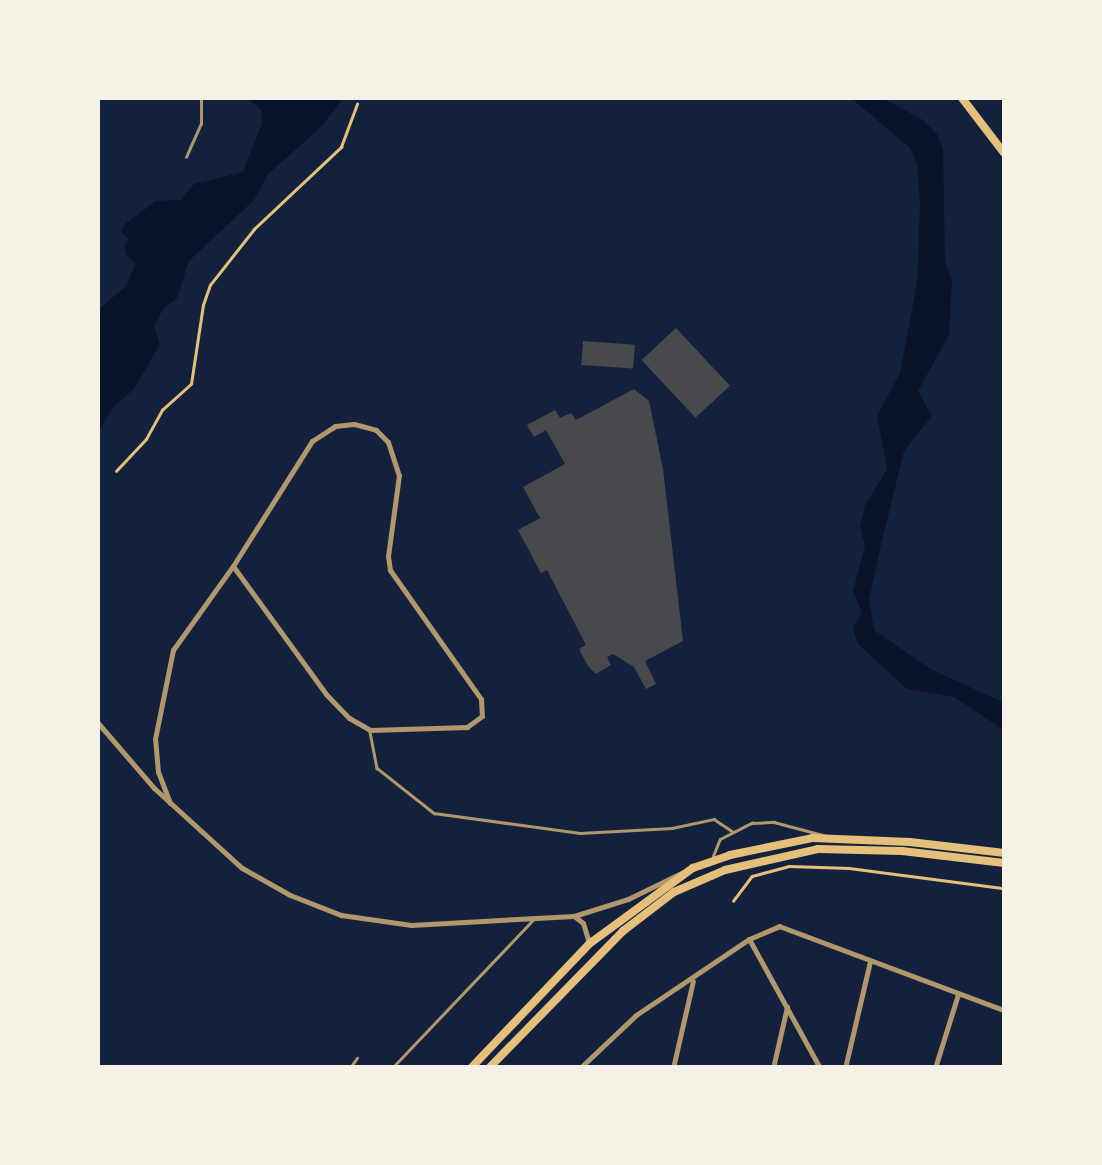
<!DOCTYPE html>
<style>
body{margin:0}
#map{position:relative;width:1102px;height:1165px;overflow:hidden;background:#14213d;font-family:Spectral,serif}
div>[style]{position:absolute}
.water>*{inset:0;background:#0b132b}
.building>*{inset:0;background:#48494c;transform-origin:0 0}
.path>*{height:2.5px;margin:-1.25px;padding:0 1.25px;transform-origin:1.25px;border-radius:1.25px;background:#e5c07b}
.service>*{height:2.5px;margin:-1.25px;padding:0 1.25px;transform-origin:1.25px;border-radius:1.25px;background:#b1986c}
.minor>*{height:5px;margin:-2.5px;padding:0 2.5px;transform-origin:2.5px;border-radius:2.5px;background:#b1986c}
.secondary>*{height:8px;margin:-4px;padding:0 4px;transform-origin:4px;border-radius:4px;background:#e5c07b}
.primary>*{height:8px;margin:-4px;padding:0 4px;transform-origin:4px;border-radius:4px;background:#e5c07b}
span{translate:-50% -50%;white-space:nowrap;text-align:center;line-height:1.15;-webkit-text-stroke:8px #f6f1e7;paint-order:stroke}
.frame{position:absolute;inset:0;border:100px solid #f6f1e7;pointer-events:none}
</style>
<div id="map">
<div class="water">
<i style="clip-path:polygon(247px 98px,343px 98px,321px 127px,268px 174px,254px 200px,189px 261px,177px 298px,164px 308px,154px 325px,160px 344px,134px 389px,113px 407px,98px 433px,98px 310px,125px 287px,136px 264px,126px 255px,124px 247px,129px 239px,121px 232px,126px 223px,156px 201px,181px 200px,194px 184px,243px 172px,262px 123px,261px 110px)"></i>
<i style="clip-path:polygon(851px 98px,882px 98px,923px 120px,937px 134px,943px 148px,945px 261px,952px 281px,949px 335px,918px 391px,932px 416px,904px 451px,881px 545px,869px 599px,874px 630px,929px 668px,1004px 703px,1004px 730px,954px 697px,907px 689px,857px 643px,853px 627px,862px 613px,853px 591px,865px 546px,860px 527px,865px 505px,887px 469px,877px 416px,900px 373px,917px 283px,920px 205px,917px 164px,910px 148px)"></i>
</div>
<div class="building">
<i style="left:676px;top:328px;width:79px;height:47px;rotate:47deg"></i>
<i style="left:583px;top:341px;width:52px;height:24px;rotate:4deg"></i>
<i style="clip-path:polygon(634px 389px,649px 401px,663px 469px,683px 641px,645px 661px,656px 684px,646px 689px,634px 667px,613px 654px,607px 657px,611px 665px,596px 674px,588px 666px,579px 649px,586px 645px,547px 570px,541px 573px,518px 530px,540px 518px,523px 487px,565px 464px,546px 430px,534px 437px,527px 425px,555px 410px,560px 418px,571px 413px,576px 420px)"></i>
</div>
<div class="path">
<i style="left:116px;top:471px;width:44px;rotate:-46.8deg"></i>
<i style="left:146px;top:439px;width:33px;rotate:-61deg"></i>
<i style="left:162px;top:410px;width:39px;rotate:-42deg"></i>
<i style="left:191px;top:384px;width:80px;rotate:-81.4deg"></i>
<i style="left:203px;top:305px;width:21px;rotate:-71deg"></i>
<i style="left:210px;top:285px;width:71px;rotate:-51.8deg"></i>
<i style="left:254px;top:229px;width:120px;rotate:-43.3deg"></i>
<i style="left:341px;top:147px;width:46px;rotate:-69.6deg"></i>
<i style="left:733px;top:901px;width:31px;rotate:-53deg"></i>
<i style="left:752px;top:876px;width:38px;rotate:-15deg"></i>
<i style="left:789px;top:866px;width:60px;rotate:1.9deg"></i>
<i style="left:849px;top:868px;width:156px;rotate:7.4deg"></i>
</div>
<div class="service">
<i style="left:186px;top:157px;width:36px;rotate:-66deg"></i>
<i style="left:201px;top:124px;width:26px;rotate:-90deg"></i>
<i style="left:370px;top:732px;width:37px;rotate:79deg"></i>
<i style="left:377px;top:768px;width:73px;rotate:38.3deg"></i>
<i style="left:434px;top:813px;width:147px;rotate:7.8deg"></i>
<i style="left:580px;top:833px;width:92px;rotate:-3.1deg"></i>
<i style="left:672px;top:828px;width:43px;rotate:-12.1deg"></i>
<i style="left:714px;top:819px;width:22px;rotate:34deg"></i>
<i style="left:713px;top:856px;width:18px;rotate:-68deg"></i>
<i style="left:720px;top:839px;width:36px;rotate:-27deg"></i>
<i style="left:752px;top:823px;width:22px;rotate:-3deg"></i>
<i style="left:774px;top:822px;width:51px;rotate:14.9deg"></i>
<i style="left:250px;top:1067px;width:1px;rotate:90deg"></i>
<i style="left:350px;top:1068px;width:12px;rotate:-55deg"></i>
<i style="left:392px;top:1068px;width:204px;rotate:-46.4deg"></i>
</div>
<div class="minor">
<i style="left:98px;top:723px;width:86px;rotate:49.3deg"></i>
<i style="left:154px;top:788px;width:119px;rotate:42.3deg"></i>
<i style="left:242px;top:868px;width:55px;rotate:29.4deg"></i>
<i style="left:290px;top:895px;width:55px;rotate:21.4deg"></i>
<i style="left:341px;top:915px;width:71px;rotate:8.1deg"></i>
<i style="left:411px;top:925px;width:163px;rotate:-3.2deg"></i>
<i style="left:574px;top:916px;width:57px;rotate:-17.5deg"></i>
<i style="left:628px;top:899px;width:61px;rotate:-26.1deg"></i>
<i style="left:170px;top:803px;width:33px;rotate:-111deg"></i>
<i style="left:158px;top:772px;width:33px;rotate:-95deg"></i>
<i style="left:155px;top:739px;width:91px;rotate:-78.6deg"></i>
<i style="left:173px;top:650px;width:103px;rotate:-54.5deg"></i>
<i style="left:233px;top:566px;width:148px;rotate:-57.7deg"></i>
<i style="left:312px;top:441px;width:27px;rotate:-33deg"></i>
<i style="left:335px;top:426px;width:19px;rotate:-6deg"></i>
<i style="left:354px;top:424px;width:23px;rotate:15deg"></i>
<i style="left:376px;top:430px;width:17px;rotate:45deg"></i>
<i style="left:388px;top:442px;width:35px;rotate:72deg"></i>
<i style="left:399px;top:475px;width:82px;rotate:97.7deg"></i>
<i style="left:388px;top:556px;width:14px;rotate:82deg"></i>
<i style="left:390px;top:570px;width:158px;rotate:54.8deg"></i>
<i style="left:481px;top:699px;width:17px;rotate:87deg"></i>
<i style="left:482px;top:716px;width:19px;rotate:144deg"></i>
<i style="left:467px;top:727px;width:97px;rotate:178.2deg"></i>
<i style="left:370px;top:730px;width:24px;rotate:-150deg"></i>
<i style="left:349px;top:718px;width:33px;rotate:-134deg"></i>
<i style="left:326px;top:694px;width:158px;rotate:-126deg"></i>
<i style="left:574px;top:916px;width:11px;rotate:38deg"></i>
<i style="left:583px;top:923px;width:21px;rotate:73deg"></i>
<i style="left:749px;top:939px;width:147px;rotate:61.2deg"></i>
<i style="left:580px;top:1068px;width:77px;rotate:-43.4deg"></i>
<i style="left:636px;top:1015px;width:136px;rotate:-33.9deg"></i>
<i style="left:749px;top:939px;width:33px;rotate:-23deg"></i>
<i style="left:779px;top:926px;width:240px;rotate:20.5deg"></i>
<i style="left:673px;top:1068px;width:89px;rotate:-77.1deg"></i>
<i style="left:773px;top:1068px;width:63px;rotate:-77.1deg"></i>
<i style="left:845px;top:1068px;width:110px;rotate:-76.8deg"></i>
<i style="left:935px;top:1068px;width:77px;rotate:-72.7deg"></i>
</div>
<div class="secondary">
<i style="left:962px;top:98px;width:69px;rotate:52.6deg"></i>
</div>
<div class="primary">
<i style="left:471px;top:1068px;width:171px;rotate:-46.4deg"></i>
<i style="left:589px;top:944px;width:129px;rotate:-36.2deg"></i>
<i style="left:693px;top:868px;width:39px;rotate:-19deg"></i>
<i style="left:730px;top:855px;width:85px;rotate:-11.6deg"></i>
<i style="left:813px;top:838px;width:97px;rotate:2.4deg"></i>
<i style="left:910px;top:842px;width:95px;rotate:6.7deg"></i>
<i style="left:489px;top:1068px;width:192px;rotate:-45.6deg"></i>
<i style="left:623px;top:931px;width:64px;rotate:-37.4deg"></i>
<i style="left:674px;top:892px;width:56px;rotate:-23.3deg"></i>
<i style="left:725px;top:870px;width:95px;rotate:-12.7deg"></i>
<i style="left:818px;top:849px;width:84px;rotate:1.4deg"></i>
<i style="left:902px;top:851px;width:103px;rotate:6.7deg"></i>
</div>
<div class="frame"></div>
</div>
